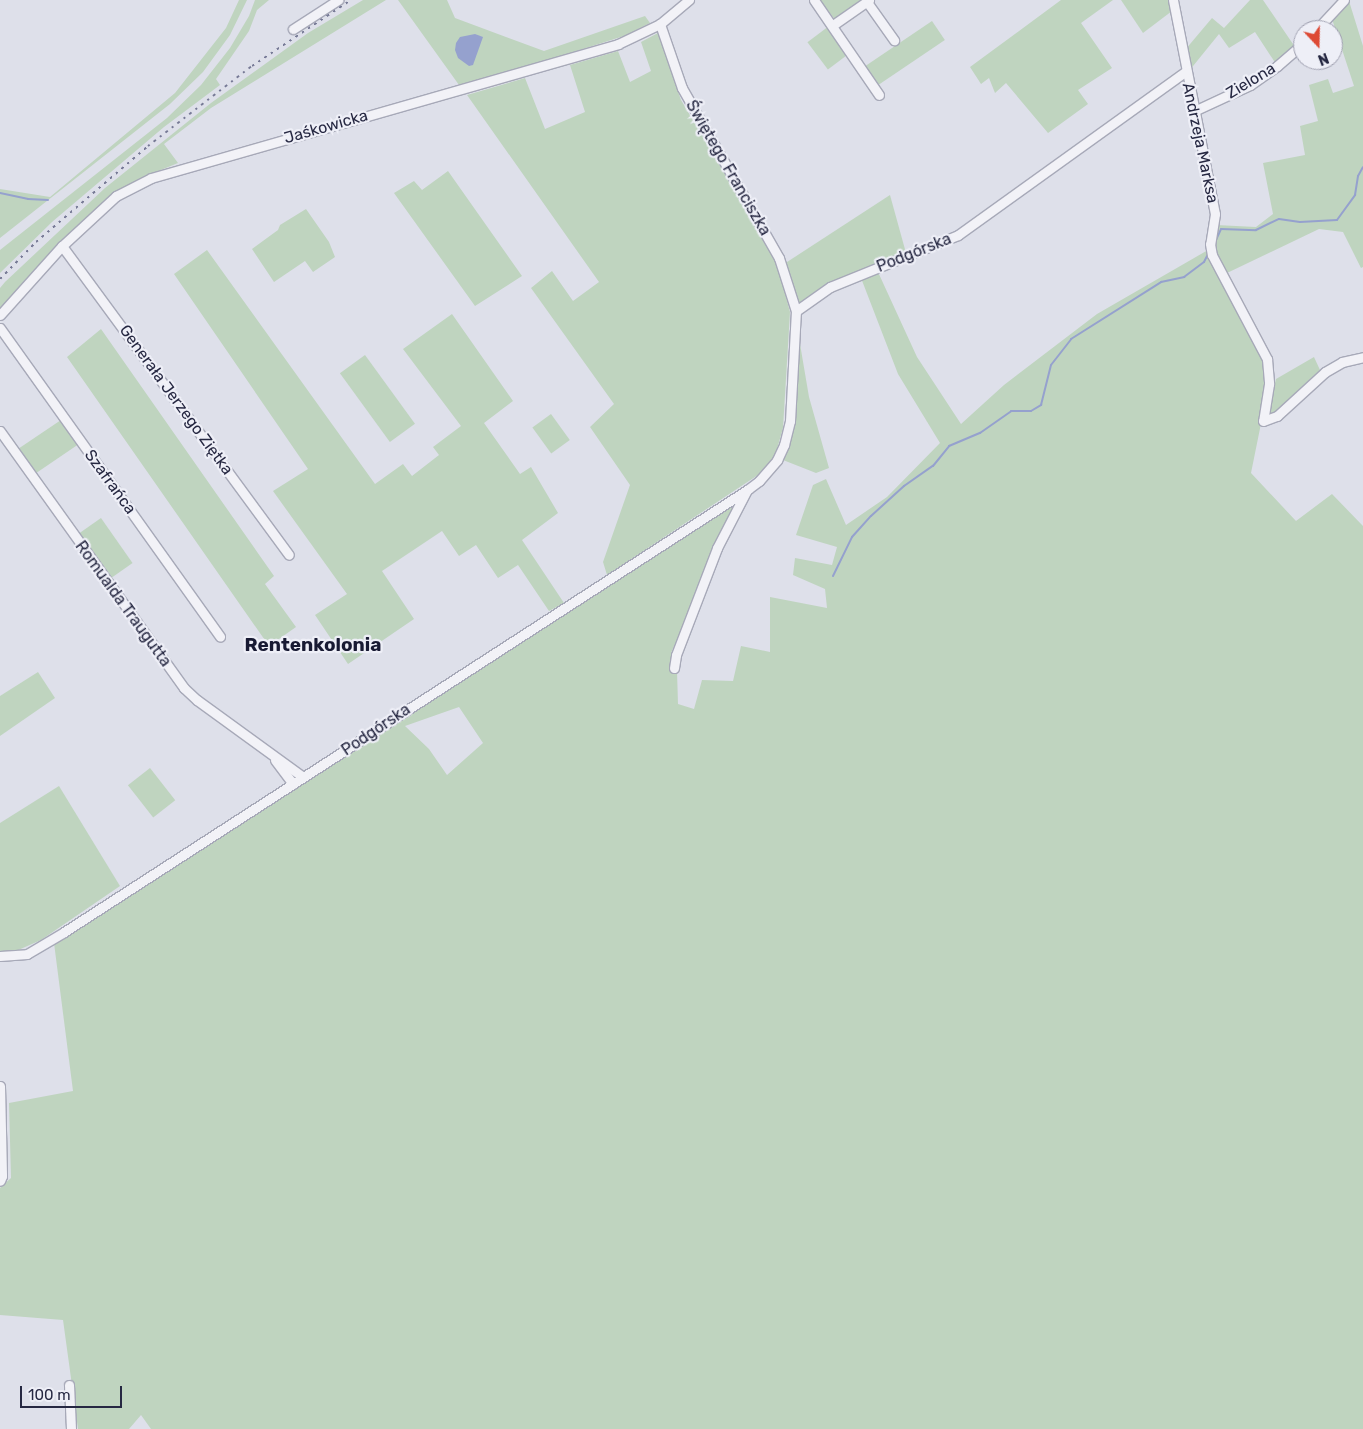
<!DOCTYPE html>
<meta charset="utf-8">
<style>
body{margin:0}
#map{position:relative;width:1363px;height:1429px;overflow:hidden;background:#dee0ea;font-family:Rubik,sans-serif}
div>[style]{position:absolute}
.green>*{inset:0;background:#bfd4bf;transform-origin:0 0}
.water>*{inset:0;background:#95a1ce}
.stream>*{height:2px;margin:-1px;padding:0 1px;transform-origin:1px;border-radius:1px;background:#95a1ce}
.roads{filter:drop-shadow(1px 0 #a7a9b8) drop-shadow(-1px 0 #a7a9b8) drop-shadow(0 1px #a7a9b8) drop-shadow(0 -1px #a7a9b8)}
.minor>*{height:9px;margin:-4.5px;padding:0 4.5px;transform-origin:4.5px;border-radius:4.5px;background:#f2f2f7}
.rail>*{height:2px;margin-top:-1px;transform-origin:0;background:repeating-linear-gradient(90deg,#767995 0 2.5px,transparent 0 7.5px)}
span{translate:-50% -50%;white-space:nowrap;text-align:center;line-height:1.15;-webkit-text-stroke:4.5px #eeeff7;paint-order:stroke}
.street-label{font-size:16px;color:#262842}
.quarter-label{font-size:19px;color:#181a33;font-weight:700}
.north{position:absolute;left:1293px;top:20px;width:50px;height:50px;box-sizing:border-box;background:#eeeff7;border:1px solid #9e9faf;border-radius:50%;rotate:159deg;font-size:14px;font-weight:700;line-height:20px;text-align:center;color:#262842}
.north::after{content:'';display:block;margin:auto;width:18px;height:22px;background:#dd4a35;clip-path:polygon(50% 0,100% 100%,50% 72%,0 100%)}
.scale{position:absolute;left:20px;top:1386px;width:102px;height:22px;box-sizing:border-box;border:2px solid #262842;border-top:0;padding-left:6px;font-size:15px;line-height:18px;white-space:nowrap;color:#262842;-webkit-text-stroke:4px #eeeff7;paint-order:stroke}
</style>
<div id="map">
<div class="green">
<i style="clip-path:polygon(239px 0,247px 0,230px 35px,203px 72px,170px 104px,0 238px,0 189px,50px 197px,175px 93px,226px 28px)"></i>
<i style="clip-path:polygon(255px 0,269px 0,257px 10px,249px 31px,216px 79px,220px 85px,164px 127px,52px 222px,0 273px,0 250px,167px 118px,201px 85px,230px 48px,249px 16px)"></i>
<i style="clip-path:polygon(363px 0,386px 0,211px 108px,164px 144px,178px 163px,151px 174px,61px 243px,0 309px,0 288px,5px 282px,105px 188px,211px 103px,308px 33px)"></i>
<i style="clip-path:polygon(398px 0,447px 0,455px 18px,544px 51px,645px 16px,650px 23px,627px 35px,564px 55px,459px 85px)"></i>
<i style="clip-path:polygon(820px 0,866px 0,836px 21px)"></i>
<i style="clip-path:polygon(1061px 0,1113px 0,1081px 23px,1112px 68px,1078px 90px,1088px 104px,1048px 133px,1006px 83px,995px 93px,989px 78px,981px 84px,970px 67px)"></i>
<i style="clip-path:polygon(1121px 0,1170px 0,1172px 11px,1143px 33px)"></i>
<i style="clip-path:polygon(1250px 0,1263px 0,1295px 47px,1276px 64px,1255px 32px,1229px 48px,1219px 34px,1189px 71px,1185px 50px,1212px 18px,1224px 28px)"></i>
<i style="clip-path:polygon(1349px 1px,1363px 46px,1363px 267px,1361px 268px,1343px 232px,1319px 229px,1227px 273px,1215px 254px,1216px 225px,1256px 227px,1273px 214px,1263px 163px,1305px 155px,1300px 126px,1318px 121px,1309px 85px,1328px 79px,1333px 93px,1354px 86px,1332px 19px)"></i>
<i style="left:932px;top:21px;width:23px;height:83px;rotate:56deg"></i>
<i style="left:829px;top:26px;width:34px;height:27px;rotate:53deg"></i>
<i style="clip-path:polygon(658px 33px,681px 100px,777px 262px,790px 312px,783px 428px,775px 456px,761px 473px,607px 575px,603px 562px,630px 485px,590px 427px,614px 404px,531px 288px,552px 271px,573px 301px,599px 282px,467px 95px,525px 78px,545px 129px,585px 112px,570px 65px,618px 51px,630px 82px,651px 71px,641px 42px)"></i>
<i style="clip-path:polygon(448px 171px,522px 276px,475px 306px,394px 193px,414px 181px,422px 190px)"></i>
<i style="clip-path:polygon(890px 195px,906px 253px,797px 304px,784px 264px)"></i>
<i style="clip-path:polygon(306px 209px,329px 242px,335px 257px,313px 272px,305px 261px,274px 282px,252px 249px,278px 230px,280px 225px)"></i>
<i style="clip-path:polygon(207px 250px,375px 484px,403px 464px,412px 476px,439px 455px,433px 447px,461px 426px,403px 349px,452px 314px,513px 401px,484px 423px,520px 474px,531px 467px,558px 513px,522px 540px,564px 603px,549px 611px,518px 565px,498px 578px,476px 545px,459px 556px,442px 531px,382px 571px,414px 619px,348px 664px,315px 615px,347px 594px,273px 491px,308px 469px,174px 274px)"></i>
<i style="clip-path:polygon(evenodd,1208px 250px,1267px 360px,1269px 384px,1251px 473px,1296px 521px,1332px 494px,1363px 526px,1363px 1429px,151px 1429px,141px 1415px,129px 1429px,78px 1429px,63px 1320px,0 1315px,0 1188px,11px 1178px,9px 1103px,73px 1091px,54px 943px,399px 721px,490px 659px,728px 503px,733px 505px,735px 509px,671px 653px,677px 671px,678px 704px,694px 709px,702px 680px,733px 681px,741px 646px,770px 652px,770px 597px,827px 608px,825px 589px,793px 575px,795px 558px,832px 565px,837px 547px,796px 535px,813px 485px,826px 479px,846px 525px,887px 497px,940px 443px,898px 374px,861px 278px,878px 272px,917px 357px,961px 424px,1004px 385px,1097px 314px,1208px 250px,459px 707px,483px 743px,447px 775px,429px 749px,405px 726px,459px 707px)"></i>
<i style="clip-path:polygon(101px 329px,274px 576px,265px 584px,296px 627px,269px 646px,67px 357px)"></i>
<i style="clip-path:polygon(799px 338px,809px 397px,829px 468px,816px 473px,783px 460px,790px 443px)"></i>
<i style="left:365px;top:355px;width:85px;height:31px;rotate:54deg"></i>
<i style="clip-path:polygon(1314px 357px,1320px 370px,1273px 414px,1269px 413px,1269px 407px,1276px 379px)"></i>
<i style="left:551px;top:414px;width:32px;height:23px;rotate:54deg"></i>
<i style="left:61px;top:420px;width:30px;height:51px;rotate:56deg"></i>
<i style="left:101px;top:518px;width:55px;height:30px;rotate:55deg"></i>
<i style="clip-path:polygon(38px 672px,55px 698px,0 736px,0 696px)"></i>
<i style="left:150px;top:768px;width:41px;height:28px;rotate:52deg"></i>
<i style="clip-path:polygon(59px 786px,120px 886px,41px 940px,16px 951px,0 951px,0 823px)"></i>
</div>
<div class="water">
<i style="clip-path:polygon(475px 34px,483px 37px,473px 65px,469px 66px,458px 58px,455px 50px,456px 43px,460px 37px)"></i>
</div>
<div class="stream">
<i style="left:0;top:193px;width:29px;rotate:12deg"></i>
<i style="left:28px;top:199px;width:20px;rotate:3deg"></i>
<i style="left:1215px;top:242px;width:14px;rotate:-65deg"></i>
<i style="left:1221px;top:229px;width:35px;rotate:2deg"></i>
<i style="left:1256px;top:230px;width:25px;rotate:-26deg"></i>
<i style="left:1279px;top:219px;width:21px;rotate:8deg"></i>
<i style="left:1300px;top:222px;width:37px;rotate:-3deg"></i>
<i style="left:1337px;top:220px;width:31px;rotate:-54deg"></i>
<i style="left:1355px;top:195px;width:19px;rotate:-81deg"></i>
<i style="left:1358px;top:176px;width:10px;rotate:-61deg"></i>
<i style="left:833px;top:576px;width:43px;rotate:-64deg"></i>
<i style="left:852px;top:537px;width:28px;rotate:-48deg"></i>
<i style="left:871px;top:516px;width:45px;rotate:-42.3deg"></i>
<i style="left:904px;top:486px;width:35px;rotate:-35deg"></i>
<i style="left:933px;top:466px;width:26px;rotate:-51deg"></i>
<i style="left:949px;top:446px;width:34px;rotate:-23deg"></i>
<i style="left:980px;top:433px;width:38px;rotate:-35deg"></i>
<i style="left:1011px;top:411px;width:20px"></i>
<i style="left:1031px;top:411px;width:12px;rotate:-31deg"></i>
<i style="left:1041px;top:405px;width:41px;rotate:-76deg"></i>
<i style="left:1051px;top:365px;width:33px;rotate:-52deg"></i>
<i style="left:1071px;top:339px;width:107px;rotate:-32.3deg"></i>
<i style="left:1161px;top:282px;width:24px;rotate:-12deg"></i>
<i style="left:1184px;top:277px;width:25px;rotate:-37deg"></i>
<i style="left:1204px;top:262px;width:7px;rotate:-63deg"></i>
</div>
<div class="roads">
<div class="minor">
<i style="left:814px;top:0;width:115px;rotate:55.6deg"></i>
<i style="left:1173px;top:0;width:218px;rotate:78.9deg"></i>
<i style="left:1215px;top:214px;width:30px;rotate:99deg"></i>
<i style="left:1210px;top:244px;width:11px;rotate:80deg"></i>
<i style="left:1212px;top:255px;width:118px;rotate:62.1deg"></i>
<i style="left:1267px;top:359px;width:25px;rotate:85deg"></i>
<i style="left:1269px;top:384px;width:37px;rotate:99deg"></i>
<i style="left:1263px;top:421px;width:15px;rotate:-20deg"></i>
<i style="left:1277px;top:416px;width:65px;rotate:-42.5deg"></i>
<i style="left:1325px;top:372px;width:20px;rotate:-30deg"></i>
<i style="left:1342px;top:362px;width:22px;rotate:-13deg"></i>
<i style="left:867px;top:2px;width:47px;rotate:54.6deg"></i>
<i style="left:833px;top:25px;width:44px;rotate:-34.8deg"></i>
<i style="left:293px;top:29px;width:54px;rotate:-32.8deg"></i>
<i style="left:1316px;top:30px;width:41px;rotate:-47deg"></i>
<i style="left:1194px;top:111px;width:62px;rotate:-24.9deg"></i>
<i style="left:1250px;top:85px;width:33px;rotate:-35deg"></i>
<i style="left:1277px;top:66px;width:35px;rotate:-41deg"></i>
<i style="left:62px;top:246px;width:383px;rotate:53.7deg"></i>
<i style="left:796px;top:311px;width:42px;rotate:-35.2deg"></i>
<i style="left:830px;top:287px;width:138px;rotate:-22.1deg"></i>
<i style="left:958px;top:235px;width:281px;rotate:-35.7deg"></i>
<i style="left:0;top:315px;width:93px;rotate:-48.1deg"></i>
<i style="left:62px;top:246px;width:74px;rotate:-42.8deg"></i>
<i style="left:116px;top:196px;width:39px;rotate:-27deg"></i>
<i style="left:151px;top:178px;width:486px;rotate:-16deg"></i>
<i style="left:618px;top:44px;width:47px;rotate:-25.5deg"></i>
<i style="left:660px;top:24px;width:38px;rotate:-40deg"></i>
<i style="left:0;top:328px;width:379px;rotate:54.5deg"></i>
<i style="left:0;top:431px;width:316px;rotate:54.4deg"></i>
<i style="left:184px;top:688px;width:18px;rotate:43deg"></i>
<i style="left:197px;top:700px;width:131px;rotate:36deg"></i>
<i style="left:674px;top:668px;width:13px;rotate:-81deg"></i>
<i style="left:676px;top:655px;width:115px;rotate:-69deg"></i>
<i style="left:717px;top:548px;width:65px;rotate:-62.7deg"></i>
<i style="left:275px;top:760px;width:30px;rotate:53deg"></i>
<i style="left:0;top:956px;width:27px;rotate:-4deg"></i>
<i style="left:27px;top:954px;width:43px;rotate:-30.7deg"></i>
<i style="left:64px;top:932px;width:814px;rotate:-32.91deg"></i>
<i style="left:747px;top:490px;width:15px;rotate:-37deg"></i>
<i style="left:759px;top:481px;width:28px;rotate:-49deg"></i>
<i style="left:777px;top:460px;width:17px;rotate:-65deg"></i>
<i style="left:784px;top:445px;width:25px;rotate:-76deg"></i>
<i style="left:790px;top:421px;width:110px;rotate:-86.9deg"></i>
<i style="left:796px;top:311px;width:56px;rotate:-107.8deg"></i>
<i style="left:779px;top:258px;width:196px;rotate:-119.7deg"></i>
<i style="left:682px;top:88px;width:68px;rotate:-109deg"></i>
<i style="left:0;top:1086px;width:90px;rotate:88.7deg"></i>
<i style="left:2px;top:1176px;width:5px;rotate:112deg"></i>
<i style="left:69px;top:1385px;width:44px;rotate:87.4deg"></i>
</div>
</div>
<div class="rail">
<i style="left:0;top:279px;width:52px;rotate:-45.8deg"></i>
<i style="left:36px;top:242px;width:148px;rotate:-40.6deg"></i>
<i style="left:148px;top:146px;width:131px;rotate:-37.6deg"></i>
<i style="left:252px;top:66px;width:119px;rotate:-33.7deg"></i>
</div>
<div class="street-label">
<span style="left:1251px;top:81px;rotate:-31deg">Zielona</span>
<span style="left:326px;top:127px;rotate:-16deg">Jaśkowicka</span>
<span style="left:1200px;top:143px;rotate:78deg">Andrzeja Marksa</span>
<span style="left:728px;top:168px;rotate:60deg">Świętego Franciszka</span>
<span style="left:914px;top:253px;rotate:-22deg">Podgórska</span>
<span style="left:176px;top:400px;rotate:54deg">Generała Jerzego Ziętka</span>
<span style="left:110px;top:482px;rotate:54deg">Szafrańca</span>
<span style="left:123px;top:604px;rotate:54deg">Romualda Traugutta</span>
<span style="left:376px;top:730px;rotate:-34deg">Podgórska</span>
</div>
<div class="quarter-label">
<span style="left:313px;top:645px">Rentenkolonia</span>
</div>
<div class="north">N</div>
<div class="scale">100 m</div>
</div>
